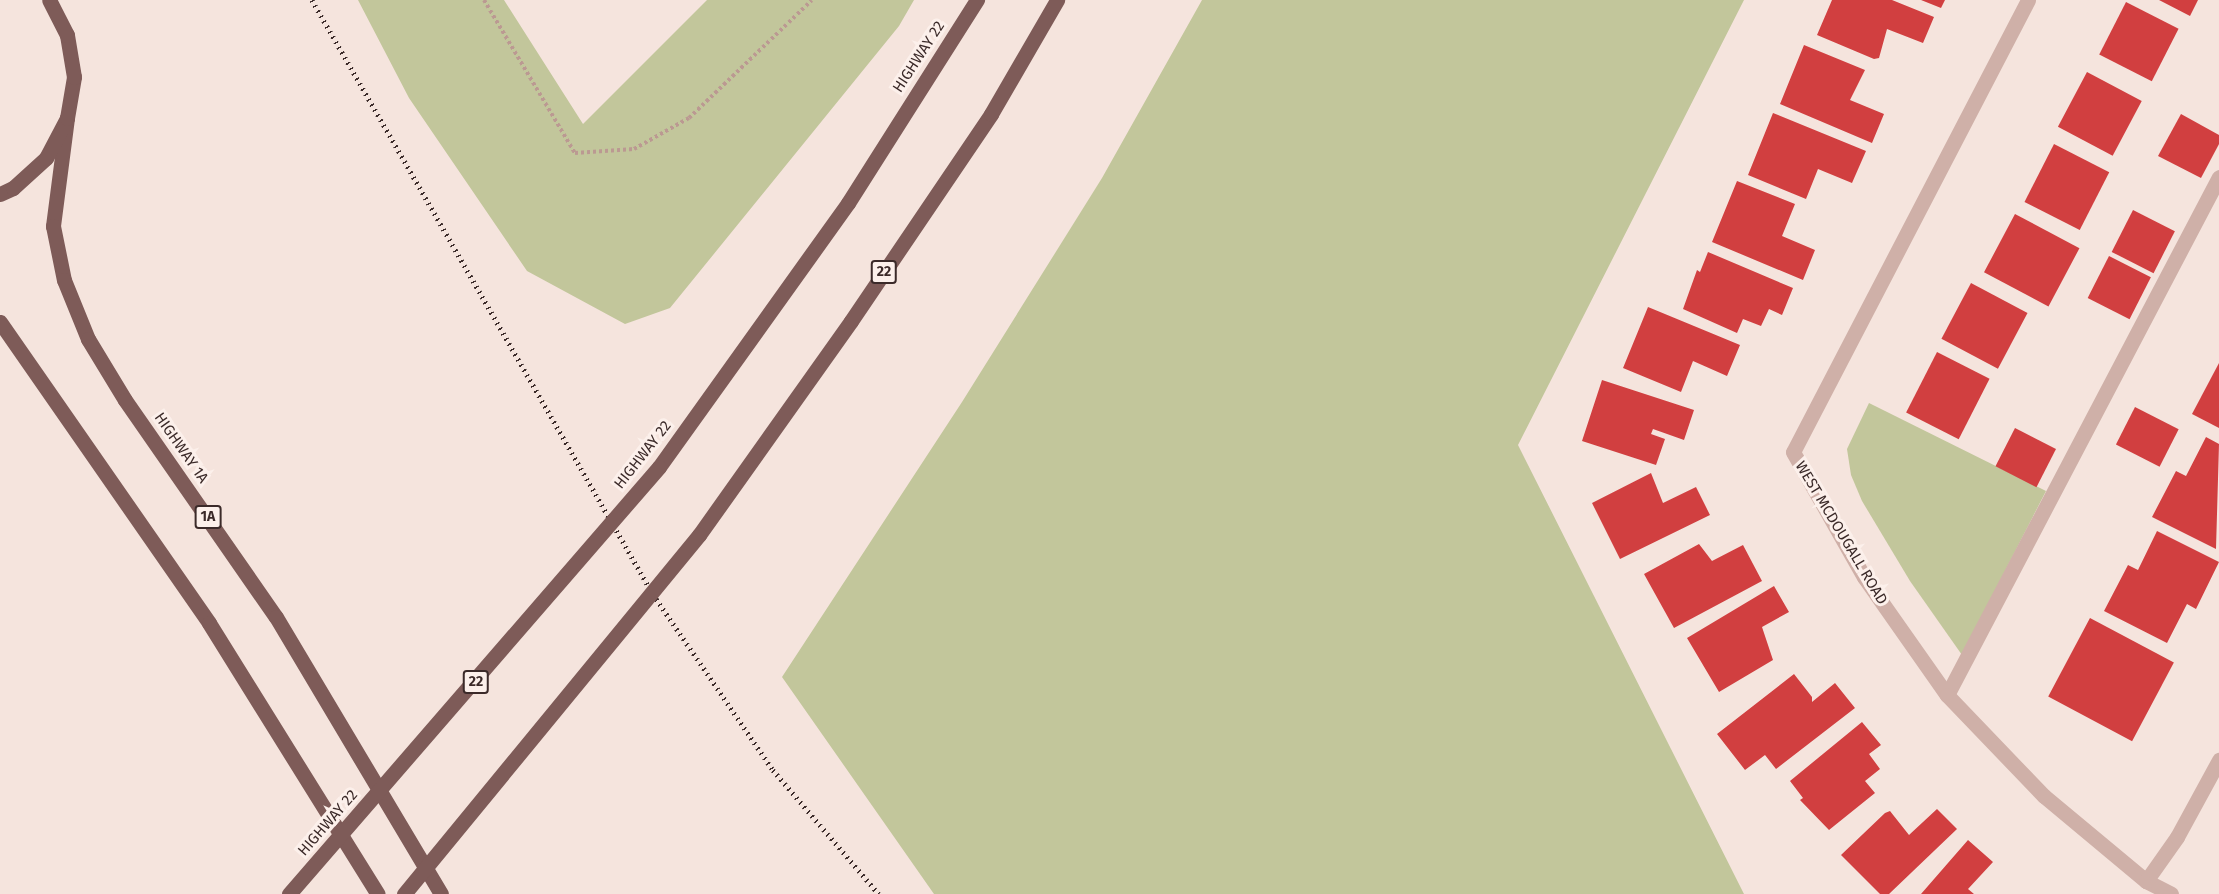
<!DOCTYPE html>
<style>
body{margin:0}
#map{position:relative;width:2219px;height:894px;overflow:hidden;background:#f5e4dd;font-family:"Fira Sans",sans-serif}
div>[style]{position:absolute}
.green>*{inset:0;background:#c2c69b}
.building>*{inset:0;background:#d13f40;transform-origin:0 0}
.path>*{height:4px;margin-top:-2px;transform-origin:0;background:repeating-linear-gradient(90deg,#bb9992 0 3px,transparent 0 6px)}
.lane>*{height:15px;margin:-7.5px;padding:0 7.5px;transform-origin:7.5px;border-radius:7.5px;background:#cfb0a8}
.street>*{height:15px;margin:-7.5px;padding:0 7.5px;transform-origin:7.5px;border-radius:7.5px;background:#cfb0a8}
.primary>*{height:15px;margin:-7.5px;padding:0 7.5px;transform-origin:7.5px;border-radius:7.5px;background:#7e5b58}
.rail>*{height:4.5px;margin-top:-2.25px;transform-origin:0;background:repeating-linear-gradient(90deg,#3b2a29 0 1.5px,transparent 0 6px)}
.primary-bridge>*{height:15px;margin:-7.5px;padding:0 7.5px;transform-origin:7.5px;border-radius:7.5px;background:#7e5b58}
span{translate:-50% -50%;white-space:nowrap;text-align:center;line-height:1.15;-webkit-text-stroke:6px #fcf0eb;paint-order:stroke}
.shield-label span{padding:2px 4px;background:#fcf0eb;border:2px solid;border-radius:4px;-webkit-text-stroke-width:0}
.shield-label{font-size:14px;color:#3b2a29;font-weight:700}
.street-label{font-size:15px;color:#3b2a29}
</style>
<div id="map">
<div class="green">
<i style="clip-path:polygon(358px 0,504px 0,583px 124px,707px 0,914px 0,899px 26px,670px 308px,625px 324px,527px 271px,409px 98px)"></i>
<i style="clip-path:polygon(1202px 0,1744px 0,1518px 445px,1744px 894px,934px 894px,782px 677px,962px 402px,1102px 178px)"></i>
<i style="clip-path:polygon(1869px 403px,2046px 491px,1962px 655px,1910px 581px,1862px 501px,1851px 475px,1847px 449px)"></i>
</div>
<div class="building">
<i style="clip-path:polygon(1832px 0,1892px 0,1934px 17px,1923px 43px,1887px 29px,1879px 58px,1874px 59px,1817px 35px)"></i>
<i style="clip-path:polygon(1921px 0,1945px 0,1941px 8px)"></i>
<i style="clip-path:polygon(2159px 0,2198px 0,2190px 16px)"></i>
<i style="left:2126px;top:2px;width:59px;height:59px;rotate:27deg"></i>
<i style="clip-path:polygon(1804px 45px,1865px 70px,1850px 100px,1884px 114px,1872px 143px,1780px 104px)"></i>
<i style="left:2087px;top:72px;width:62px;height:62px;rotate:28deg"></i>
<i style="clip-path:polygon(1773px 113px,1866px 151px,1852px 183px,1818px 169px,1806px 199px,1748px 175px)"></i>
<i style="clip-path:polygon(2181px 114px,2219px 135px,2219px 144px,2201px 178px,2158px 156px)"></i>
<i style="left:2054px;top:144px;width:62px;height:65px;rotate:27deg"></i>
<i style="clip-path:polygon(1737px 181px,1795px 204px,1782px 236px,1815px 250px,1803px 280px,1712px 242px)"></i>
<i style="left:2133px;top:210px;width:47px;height:47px;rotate:27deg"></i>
<i style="left:2015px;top:214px;width:73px;height:66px;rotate:28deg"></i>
<i style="clip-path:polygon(1708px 252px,1793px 288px,1782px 315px,1769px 309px,1761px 326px,1743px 319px,1737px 333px,1683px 309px,1697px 270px,1700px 272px)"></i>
<i style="left:2109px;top:256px;width:47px;height:47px;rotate:27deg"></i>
<i style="left:1971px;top:283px;width:64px;height:63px;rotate:28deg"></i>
<i style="clip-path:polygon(1648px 307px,1740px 345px,1727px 376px,1693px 361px,1681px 392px,1623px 368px)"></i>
<i style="left:1937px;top:352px;width:59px;height:68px;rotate:27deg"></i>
<i style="clip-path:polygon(2219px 363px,2219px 428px,2192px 414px)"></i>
<i style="clip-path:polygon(1602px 380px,1694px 410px,1684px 440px,1653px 429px,1651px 434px,1665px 439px,1656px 465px,1582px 441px)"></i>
<i style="left:2135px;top:407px;width:49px;height:42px;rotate:27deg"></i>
<i style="left:2015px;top:428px;width:46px;height:43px;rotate:27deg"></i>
<i style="clip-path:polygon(2206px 437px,2219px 444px,2216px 549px,2152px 517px,2176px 471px,2186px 476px)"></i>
<i style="clip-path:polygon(1651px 473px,1663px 503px,1696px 487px,1710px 515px,1620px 559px,1592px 503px)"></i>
<i style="clip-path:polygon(2157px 531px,2219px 562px,2196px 609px,2187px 604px,2167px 643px,2104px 611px,2128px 565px,2138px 570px)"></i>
<i style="clip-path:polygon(1699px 544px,1712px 561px,1743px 545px,1762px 581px,1674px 628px,1644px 574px)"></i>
<i style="clip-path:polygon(1774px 586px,1789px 612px,1762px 627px,1773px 660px,1719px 692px,1687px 638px)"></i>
<i style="left:2090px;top:618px;width:95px;height:89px;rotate:28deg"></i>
<i style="clip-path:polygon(1794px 674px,1812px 697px,1812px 702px,1835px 683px,1855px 708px,1776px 769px,1765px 755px,1745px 770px,1717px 734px)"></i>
<i style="clip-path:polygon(1862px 722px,1881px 745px,1869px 754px,1880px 769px,1865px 781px,1875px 793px,1829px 830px,1800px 800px,1803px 798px,1790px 781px)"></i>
<i style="clip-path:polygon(1937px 809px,1957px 829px,1889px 894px,1880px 894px,1841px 855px,1885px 813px,1890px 811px,1909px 835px)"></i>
<i style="clip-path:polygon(1968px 840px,1993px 862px,1968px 889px,1974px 894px,1921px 894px)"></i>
</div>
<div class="path">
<i style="left:484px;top:0;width:178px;rotate:59.3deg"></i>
<i style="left:575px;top:153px;width:59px;rotate:-3.9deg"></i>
<i style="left:634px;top:149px;width:63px;rotate:-29.4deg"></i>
<i style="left:689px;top:118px;width:170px;rotate:-43.8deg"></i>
</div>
<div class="lane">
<i style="left:1947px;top:695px;width:585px;rotate:-62.3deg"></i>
</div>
<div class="street">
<i style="left:2028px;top:0;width:509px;rotate:117.47deg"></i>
<i style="left:1793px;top:452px;width:144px;rotate:60.4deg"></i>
<i style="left:1864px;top:577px;width:144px;rotate:54.9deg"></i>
<i style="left:1947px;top:695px;width:140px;rotate:46.2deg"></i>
<i style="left:2044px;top:796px;width:133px;rotate:39.8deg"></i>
<i style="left:2146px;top:881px;width:28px;rotate:27deg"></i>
<i style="left:2146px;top:881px;width:54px;rotate:-54.8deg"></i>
<i style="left:2177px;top:837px;width:88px;rotate:-61.4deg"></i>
</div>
<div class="primary">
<i style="left:67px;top:118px;width:109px;rotate:97.4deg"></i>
<i style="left:53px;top:226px;width:55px;rotate:78.5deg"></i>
<i style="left:64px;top:280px;width:64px;rotate:67.9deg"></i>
<i style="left:88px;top:339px;width:71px;rotate:58.8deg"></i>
<i style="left:125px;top:400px;width:264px;rotate:55.2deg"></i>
<i style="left:276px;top:617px;width:322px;rotate:59.2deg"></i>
<i style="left:0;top:194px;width:14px;rotate:-25deg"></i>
<i style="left:13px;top:188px;width:45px;rotate:-42.3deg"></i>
<i style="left:46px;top:158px;width:45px;rotate:-62.3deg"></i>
<i style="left:67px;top:118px;width:42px;rotate:-80.3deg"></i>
<i style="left:74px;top:77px;width:43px;rotate:-99.5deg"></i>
<i style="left:67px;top:35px;width:39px;rotate:-117deg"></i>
<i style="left:0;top:322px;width:366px;rotate:55.2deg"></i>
<i style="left:209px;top:623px;width:319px;rotate:58.1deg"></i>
<i style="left:659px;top:467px;width:325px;rotate:-54.4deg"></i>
<i style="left:848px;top:203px;width:241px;rotate:-57.6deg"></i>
<i style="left:699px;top:535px;width:262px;rotate:-54.6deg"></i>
<i style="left:851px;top:321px;width:250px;rotate:-55.9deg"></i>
<i style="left:991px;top:114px;width:132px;rotate:-59.9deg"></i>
</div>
<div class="rail">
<i style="left:312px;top:0;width:685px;rotate:60.14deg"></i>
<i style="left:653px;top:594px;width:213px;rotate:55.7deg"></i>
<i style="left:773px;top:770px;width:163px;rotate:49.5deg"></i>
</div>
<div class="primary-bridge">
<i style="left:289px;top:894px;width:565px;rotate:-49.09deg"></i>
<i style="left:404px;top:894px;width:465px;rotate:-50.6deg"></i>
</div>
<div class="shield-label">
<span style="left:884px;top:272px">22</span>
<span style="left:208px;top:517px">1A</span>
<span style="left:476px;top:682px">22</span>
</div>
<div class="street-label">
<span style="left:919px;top:57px;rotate:-57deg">HIGHWAY 22</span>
<span style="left:181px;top:448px;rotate:55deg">HIGHWAY 1A</span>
<span style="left:643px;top:455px;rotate:-52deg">HIGHWAY 22</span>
<span style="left:1841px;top:533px;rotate:59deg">WEST MCDOUGALL ROAD</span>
<span style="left:328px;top:823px;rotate:-49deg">HIGHWAY 22</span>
</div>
</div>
